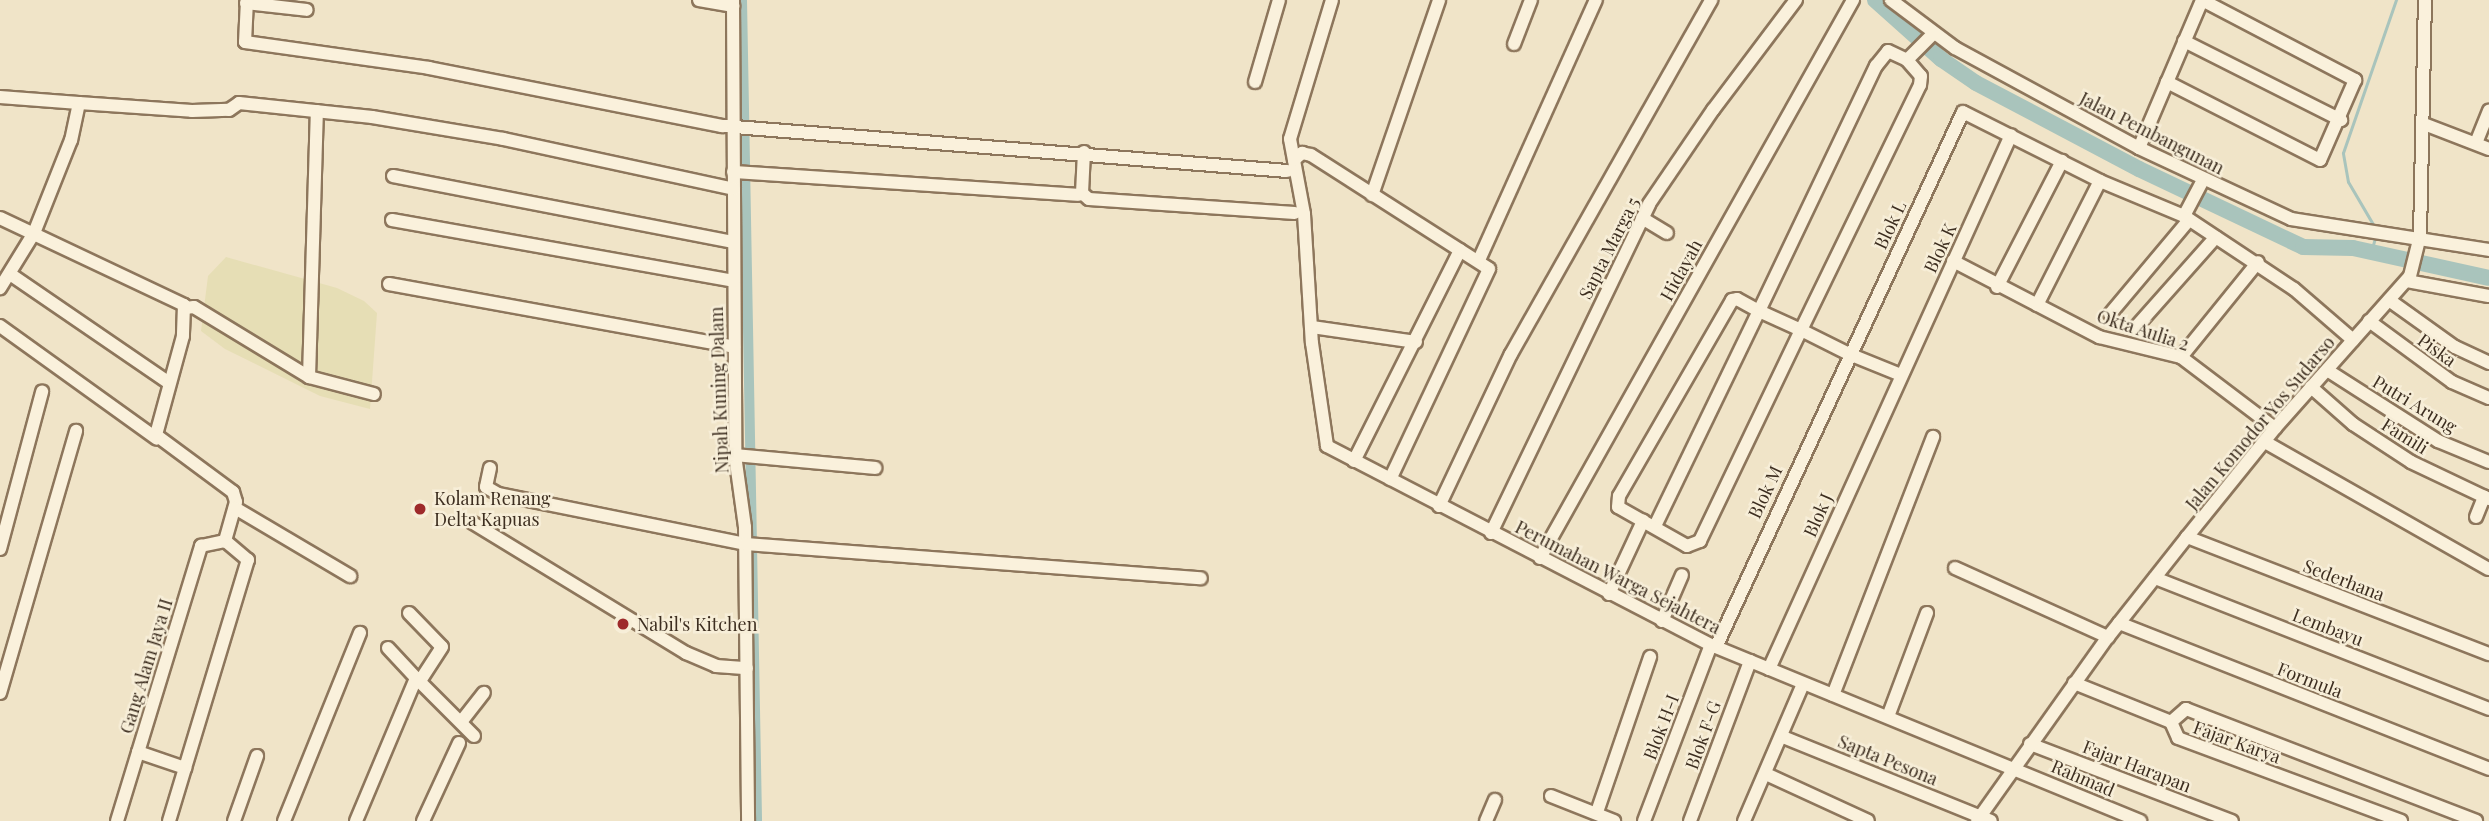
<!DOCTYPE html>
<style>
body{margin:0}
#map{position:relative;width:2489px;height:821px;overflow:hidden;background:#f0e4c8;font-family:"Playfair Display",serif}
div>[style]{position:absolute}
.farmland>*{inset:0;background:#e6deb5}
.stream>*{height:2.5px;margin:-1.25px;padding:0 1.25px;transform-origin:1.25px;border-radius:1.25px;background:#a9c4bc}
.canal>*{height:10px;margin:-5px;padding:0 5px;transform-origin:5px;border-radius:5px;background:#a9c4bc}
.river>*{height:16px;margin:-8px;padding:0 8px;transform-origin:8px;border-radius:8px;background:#a9c4bc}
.roads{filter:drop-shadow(2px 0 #8d765c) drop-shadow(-2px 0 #8d765c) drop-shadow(0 2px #8d765c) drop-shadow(0 -2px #8d765c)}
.minor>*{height:12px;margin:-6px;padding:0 6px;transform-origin:6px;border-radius:6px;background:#faf1dc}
.dots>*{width:19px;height:19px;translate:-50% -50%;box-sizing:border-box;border:4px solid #f7eed8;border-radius:50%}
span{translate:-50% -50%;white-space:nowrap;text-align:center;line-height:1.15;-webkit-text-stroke:5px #f7eed8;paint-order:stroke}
.street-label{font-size:18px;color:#3d2e20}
.poi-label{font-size:18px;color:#3d2e20}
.left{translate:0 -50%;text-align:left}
</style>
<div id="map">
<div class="farmland">
<i style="clip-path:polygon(226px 257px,337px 288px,364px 301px,377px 313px,370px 409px,320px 396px,225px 349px,201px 331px,208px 276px)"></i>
</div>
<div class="stream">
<i style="left:2375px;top:228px;width:53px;rotate:-120.4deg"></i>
<i style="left:2348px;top:182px;width:29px;rotate:-100deg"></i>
<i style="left:2343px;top:153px;width:162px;rotate:-70.9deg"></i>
<i style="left:2371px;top:252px;width:15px;rotate:-74deg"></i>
</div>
<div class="canal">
<i style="left:742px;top:0;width:821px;rotate:88.95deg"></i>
</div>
<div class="river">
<i style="left:1875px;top:0;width:89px;rotate:41.8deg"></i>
<i style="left:1941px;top:59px;width:42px;rotate:34.4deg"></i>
<i style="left:1976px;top:83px;width:184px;rotate:27.8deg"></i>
<i style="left:2139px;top:169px;width:182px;rotate:25.4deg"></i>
<i style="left:2303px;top:247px;width:50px;rotate:1.1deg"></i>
<i style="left:2353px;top:248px;width:139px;rotate:12.4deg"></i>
</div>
<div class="roads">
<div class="minor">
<i style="left:247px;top:0;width:42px;rotate:92.7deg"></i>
<i style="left:245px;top:42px;width:186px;rotate:8deg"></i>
<i style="left:429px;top:68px;width:299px;rotate:11.2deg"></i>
<i style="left:722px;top:126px;width:567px;rotate:4.55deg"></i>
<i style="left:699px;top:0;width:35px;rotate:10deg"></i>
<i style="left:733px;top:0;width:455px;rotate:89.7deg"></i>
<i style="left:735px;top:455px;width:73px;rotate:82.1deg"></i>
<i style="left:745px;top:527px;width:294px;rotate:89.4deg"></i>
<i style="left:1332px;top:0;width:145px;rotate:106.8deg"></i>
<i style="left:1290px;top:139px;width:76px;rotate:79.4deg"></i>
<i style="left:1304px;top:214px;width:129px;rotate:86.5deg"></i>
<i style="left:1312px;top:343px;width:104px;rotate:81.7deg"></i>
<i style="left:1327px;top:446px;width:433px;rotate:27.4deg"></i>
<i style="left:1711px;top:645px;width:464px;rotate:22.3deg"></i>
<i style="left:1891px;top:0;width:80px;rotate:36.9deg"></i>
<i style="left:1955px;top:48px;width:209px;rotate:28.5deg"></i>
<i style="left:2139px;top:148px;width:168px;rotate:25deg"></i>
<i style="left:2291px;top:219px;width:200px;rotate:8.9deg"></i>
<i style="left:246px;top:3px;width:61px;rotate:6.5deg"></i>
<i style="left:2184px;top:41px;width:176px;rotate:26.7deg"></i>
<i style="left:1514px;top:44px;width:47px;rotate:-68.9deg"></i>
<i style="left:1907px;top:60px;width:37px;rotate:-45deg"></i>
<i style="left:1255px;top:82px;width:85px;rotate:-73.7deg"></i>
<i style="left:0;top:97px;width:79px;rotate:4.3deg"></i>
<i style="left:79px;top:103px;width:38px;rotate:102deg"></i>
<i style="left:71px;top:140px;width:100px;rotate:111.7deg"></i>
<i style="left:34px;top:233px;width:65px;rotate:121.7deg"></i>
<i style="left:79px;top:103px;width:113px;rotate:4deg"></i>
<i style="left:192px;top:111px;width:37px;rotate:-2deg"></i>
<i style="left:229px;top:110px;width:12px;rotate:-35deg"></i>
<i style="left:239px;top:103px;width:134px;rotate:6deg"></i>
<i style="left:372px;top:117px;width:133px;rotate:9.5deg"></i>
<i style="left:503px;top:139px;width:236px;rotate:12.2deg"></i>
<i style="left:2424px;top:124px;width:70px;rotate:21deg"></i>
<i style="left:2476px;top:143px;width:35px;rotate:-68deg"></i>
<i style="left:2139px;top:148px;width:161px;rotate:-66.9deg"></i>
<i style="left:2202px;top:0;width:173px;rotate:27.6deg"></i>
<i style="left:2355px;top:80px;width:87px;rotate:113.6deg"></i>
<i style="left:2320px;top:160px;width:172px;rotate:-153deg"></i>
<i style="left:1084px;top:152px;width:41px;rotate:92.8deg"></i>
<i style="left:1082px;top:193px;width:9px;rotate:41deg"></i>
<i style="left:1089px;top:199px;width:206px;rotate:3.9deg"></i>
<i style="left:1294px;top:160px;width:11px;rotate:-41deg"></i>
<i style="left:1302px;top:153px;width:9px;rotate:13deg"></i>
<i style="left:1311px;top:155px;width:211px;rotate:32.6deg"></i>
<i style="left:1489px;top:269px;width:232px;rotate:115.2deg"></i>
<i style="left:733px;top:172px;width:346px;rotate:3.8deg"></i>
<i style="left:393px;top:176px;width:347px;rotate:11deg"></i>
<i style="left:1372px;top:195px;width:206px;rotate:-71deg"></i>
<i style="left:2184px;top:216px;width:41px;rotate:-62.2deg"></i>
<i style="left:0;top:218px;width:204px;rotate:25.3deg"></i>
<i style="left:184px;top:305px;width:31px;rotate:92deg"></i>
<i style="left:183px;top:336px;width:103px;rotate:105.3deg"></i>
<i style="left:156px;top:435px;width:96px;rotate:36.5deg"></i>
<i style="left:233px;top:492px;width:10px;rotate:73deg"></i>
<i style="left:236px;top:502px;width:41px;rotate:105.8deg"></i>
<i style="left:1642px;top:218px;width:29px;rotate:31deg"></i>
<i style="left:392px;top:220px;width:347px;rotate:10.1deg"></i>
<i style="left:1479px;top:260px;width:285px;rotate:-65.8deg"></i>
<i style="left:1953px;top:261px;width:165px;rotate:27.5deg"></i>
<i style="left:2099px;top:337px;width:84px;rotate:13.7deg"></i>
<i style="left:2181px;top:357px;width:118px;rotate:37.1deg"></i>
<i style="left:10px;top:274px;width:193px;rotate:34.4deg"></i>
<i style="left:2407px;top:281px;width:83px;rotate:10.4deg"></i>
<i style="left:389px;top:284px;width:351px;rotate:10.3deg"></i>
<i style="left:1997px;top:287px;width:142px;rotate:-62.7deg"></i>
<i style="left:2389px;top:300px;width:81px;rotate:35.5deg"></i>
<i style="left:2455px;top:347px;width:38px;rotate:25deg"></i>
<i style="left:2037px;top:305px;width:139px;rotate:-63.1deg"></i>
<i style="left:185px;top:308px;width:9px;rotate:-6deg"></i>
<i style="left:194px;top:307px;width:135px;rotate:31.3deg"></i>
<i style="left:309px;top:377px;width:67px;rotate:14.7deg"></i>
<i style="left:2110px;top:314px;width:123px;rotate:-50deg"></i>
<i style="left:2369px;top:321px;width:103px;rotate:36.3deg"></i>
<i style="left:2452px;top:382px;width:40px;rotate:23.4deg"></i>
<i style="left:0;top:326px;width:193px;rotate:35.7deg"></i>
<i style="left:1312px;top:327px;width:105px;rotate:8.2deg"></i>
<i style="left:2136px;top:327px;width:120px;rotate:-48.4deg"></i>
<i style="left:2181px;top:357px;width:122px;rotate:-51deg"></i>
<i style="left:2327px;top:370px;width:132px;rotate:32.6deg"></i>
<i style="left:2438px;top:441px;width:55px;rotate:22.4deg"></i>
<i style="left:309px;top:377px;width:266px;rotate:-88.3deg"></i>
<i style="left:2311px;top:387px;width:56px;rotate:41.4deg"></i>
<i style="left:2353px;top:424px;width:69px;rotate:33.2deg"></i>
<i style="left:2411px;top:462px;width:86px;rotate:25.4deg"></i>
<i style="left:2265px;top:442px;width:257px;rotate:29.6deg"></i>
<i style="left:735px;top:455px;width:141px;rotate:5.3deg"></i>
<i style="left:1354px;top:461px;width:236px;rotate:-63.3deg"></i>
<i style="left:490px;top:468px;width:19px;rotate:102deg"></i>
<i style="left:486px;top:487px;width:14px;rotate:30deg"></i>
<i style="left:498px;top:494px;width:252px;rotate:11.4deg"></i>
<i style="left:745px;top:544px;width:457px;rotate:4.3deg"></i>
<i style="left:1439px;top:506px;width:168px;rotate:-64.7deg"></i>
<i style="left:1511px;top:354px;width:407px;rotate:-60.5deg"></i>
<i style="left:235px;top:508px;width:134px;rotate:30.6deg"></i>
<i style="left:2476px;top:517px;width:22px;rotate:-68deg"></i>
<i style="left:473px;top:523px;width:250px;rotate:31.4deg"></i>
<i style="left:686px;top:653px;width:33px;rotate:23deg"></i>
<i style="left:716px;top:666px;width:31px;rotate:4deg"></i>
<i style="left:1655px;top:526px;width:239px;rotate:-64.2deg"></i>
<i style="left:1759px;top:311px;width:272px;rotate:-64.5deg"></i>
<i style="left:1876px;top:66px;width:19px;rotate:-51deg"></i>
<i style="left:1888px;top:51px;width:21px;rotate:25deg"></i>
<i style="left:1907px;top:60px;width:21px;rotate:49deg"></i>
<i style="left:1921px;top:76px;width:9px;rotate:96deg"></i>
<i style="left:1920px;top:85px;width:272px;rotate:115.9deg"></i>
<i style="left:1801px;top:330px;width:234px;rotate:115.6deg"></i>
<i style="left:1700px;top:541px;width:14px;rotate:159deg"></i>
<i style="left:1687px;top:546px;width:79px;rotate:-150.5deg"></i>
<i style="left:1618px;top:507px;width:11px;rotate:-85deg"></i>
<i style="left:1619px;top:496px;width:226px;rotate:-60deg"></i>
<i style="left:1732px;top:300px;width:5px;rotate:-11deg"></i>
<i style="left:1737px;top:299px;width:25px;rotate:29deg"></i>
<i style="left:1759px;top:311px;width:46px;rotate:24.3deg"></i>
<i style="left:1801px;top:330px;width:54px;rotate:26.6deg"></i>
<i style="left:1849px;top:354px;width:56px;rotate:22deg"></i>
<i style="left:1491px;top:533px;width:365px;rotate:-64.3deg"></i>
<i style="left:1649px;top:204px;width:114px;rotate:-55.8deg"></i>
<i style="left:1713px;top:110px;width:138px;rotate:-53deg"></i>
<i style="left:2187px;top:537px;width:324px;rotate:21.2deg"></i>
<i style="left:0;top:549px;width:163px;rotate:-75deg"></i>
<i style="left:1540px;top:558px;width:640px;rotate:-60.71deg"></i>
<i style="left:1955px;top:568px;width:168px;rotate:24.3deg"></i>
<i style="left:2155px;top:578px;width:359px;rotate:21.4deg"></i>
<i style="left:1609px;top:594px;width:81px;rotate:-65deg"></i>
<i style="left:409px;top:613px;width:47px;rotate:45.9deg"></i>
<i style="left:442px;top:647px;width:40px;rotate:122.9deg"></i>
<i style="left:1662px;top:621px;width:50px;rotate:-66.5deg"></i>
<i style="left:2119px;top:623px;width:398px;rotate:21.5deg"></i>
<i style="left:1716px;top:647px;width:589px;rotate:-65.22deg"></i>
<i style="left:1963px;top:112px;width:153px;rotate:26.7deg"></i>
<i style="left:2100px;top:181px;width:91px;rotate:22.6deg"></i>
<i style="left:2184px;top:216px;width:132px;rotate:33.6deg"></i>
<i style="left:2294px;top:289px;width:78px;rotate:40.8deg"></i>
<i style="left:388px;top:648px;width:41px;rotate:47deg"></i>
<i style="left:1769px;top:669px;width:586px;rotate:-65.62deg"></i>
<i style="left:2074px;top:683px;width:105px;rotate:21.9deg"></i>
<i style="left:2171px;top:722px;width:17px;rotate:66deg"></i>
<i style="left:2178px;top:738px;width:238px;rotate:20.4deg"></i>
<i style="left:0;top:693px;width:273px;rotate:-73.8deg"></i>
<i style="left:1833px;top:695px;width:277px;rotate:-68.8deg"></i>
<i style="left:1889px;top:714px;width:108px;rotate:-69.4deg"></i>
<i style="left:461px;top:722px;width:37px;rotate:-52deg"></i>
<i style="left:2171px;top:722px;width:20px;rotate:-41deg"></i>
<i style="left:2186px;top:709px;width:311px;rotate:21.1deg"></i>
<i style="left:1783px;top:737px;width:224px;rotate:22deg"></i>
<i style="left:2030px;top:744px;width:216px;rotate:20.9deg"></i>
<i style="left:138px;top:752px;width:50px;rotate:18.8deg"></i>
<i style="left:1766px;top:774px;width:112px;rotate:24.7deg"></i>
<i style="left:1551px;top:796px;width:68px;rotate:21.6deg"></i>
<i style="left:1597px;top:812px;width:164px;rotate:-71.1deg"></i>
<i style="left:117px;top:821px;width:288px;rotate:-73deg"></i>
<i style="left:201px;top:546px;width:25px;rotate:-12deg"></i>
<i style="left:169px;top:821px;width:273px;rotate:-73.2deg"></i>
<i style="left:248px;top:560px;width:30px;rotate:-140deg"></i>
<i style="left:234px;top:821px;width:69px;rotate:-70.5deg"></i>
<i style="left:284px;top:821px;width:203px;rotate:-68deg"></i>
<i style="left:356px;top:821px;width:155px;rotate:-67.2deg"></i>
<i style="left:416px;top:678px;width:82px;rotate:45deg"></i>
<i style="left:423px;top:821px;width:86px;rotate:-65.2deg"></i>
<i style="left:1486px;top:821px;width:23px;rotate:-67deg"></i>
<i style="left:1644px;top:821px;width:188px;rotate:-69.2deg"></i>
<i style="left:1690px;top:821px;width:171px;rotate:-69.4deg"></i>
<i style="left:1744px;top:821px;width:149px;rotate:-66.7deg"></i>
<i style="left:1977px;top:821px;width:226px;rotate:-54.6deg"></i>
<i style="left:2108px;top:637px;width:127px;rotate:-51.7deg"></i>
<i style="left:2187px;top:537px;width:140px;rotate:-51.1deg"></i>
<i style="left:2275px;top:428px;width:203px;rotate:-48.4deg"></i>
<i style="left:2410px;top:276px;width:41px;rotate:-76deg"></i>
<i style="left:2420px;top:236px;width:236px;rotate:-88.8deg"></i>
</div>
</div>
<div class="dots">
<i style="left:420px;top:509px;background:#9e2a2b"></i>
<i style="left:623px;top:624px;background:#9e2a2b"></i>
</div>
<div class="street-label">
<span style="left:2152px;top:133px;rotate:27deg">Jalan Pembangunan</span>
<span style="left:1890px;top:225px;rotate:-65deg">Blok L</span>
<span style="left:1609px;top:248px;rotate:-63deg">Sapta Marga 5</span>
<span style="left:1940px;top:248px;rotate:-65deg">Blok K</span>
<span style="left:1681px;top:270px;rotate:-61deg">Hidayah</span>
<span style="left:2143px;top:330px;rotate:18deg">Okta Aulia 2</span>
<span style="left:2437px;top:350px;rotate:36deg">Piska</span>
<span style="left:719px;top:390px;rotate:-92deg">Nipah Kuning Dalam</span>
<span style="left:2415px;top:404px;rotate:31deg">Putri Arung</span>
<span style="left:2260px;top:423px;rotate:-50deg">Jalan Komodor Yos Sudarso</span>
<span style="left:2405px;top:436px;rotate:32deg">Famili</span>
<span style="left:1765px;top:492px;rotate:-65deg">Blok M</span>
<span style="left:1818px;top:515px;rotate:-66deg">Blok J</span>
<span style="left:1618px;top:577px;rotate:27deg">Perumahan Warga Sejahtera</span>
<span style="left:2344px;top:580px;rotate:21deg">Sederhana</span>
<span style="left:2328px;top:627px;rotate:21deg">Lembayu</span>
<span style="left:146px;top:666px;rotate:-73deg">Gang Alam Jaya II</span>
<span style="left:2310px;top:680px;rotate:21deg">Formula</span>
<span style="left:1661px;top:727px;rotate:-69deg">Blok H-I</span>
<span style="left:1703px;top:735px;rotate:-70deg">Blok F-G</span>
<span style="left:2237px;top:742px;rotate:20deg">Fajar Karya</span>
<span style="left:1888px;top:760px;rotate:22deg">Sapta Pesona</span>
<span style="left:2137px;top:766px;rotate:21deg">Fajar Harapan</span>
<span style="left:2083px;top:778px;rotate:23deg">Rahmad</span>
</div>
<div class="poi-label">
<span class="left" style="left:434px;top:509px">Kolam Renang<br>Delta Kapuas</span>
<span class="left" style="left:637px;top:624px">Nabil's Kitchen</span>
</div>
</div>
